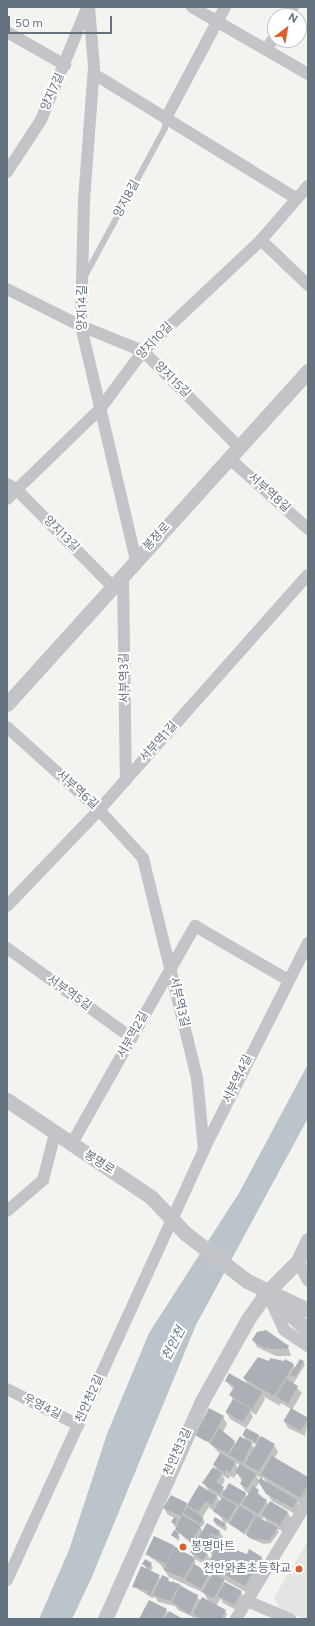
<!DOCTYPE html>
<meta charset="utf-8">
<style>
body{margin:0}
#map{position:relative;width:315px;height:1626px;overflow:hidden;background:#f3f4f0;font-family:Figtree,"Noto Sans KR",sans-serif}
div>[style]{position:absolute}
.built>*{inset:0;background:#e4e5e3}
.water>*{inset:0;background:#bac4ca}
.shadow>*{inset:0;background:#0003}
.building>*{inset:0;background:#aab0b5;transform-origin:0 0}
.service>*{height:6px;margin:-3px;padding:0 3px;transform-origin:3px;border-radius:3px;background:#c2c4c8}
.minor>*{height:12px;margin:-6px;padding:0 6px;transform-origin:6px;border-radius:6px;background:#c2c4c8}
.tertiary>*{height:15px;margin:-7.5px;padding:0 7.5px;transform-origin:7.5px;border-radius:7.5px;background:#c2c4c8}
.dots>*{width:11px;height:11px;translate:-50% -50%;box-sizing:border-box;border:2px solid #fff;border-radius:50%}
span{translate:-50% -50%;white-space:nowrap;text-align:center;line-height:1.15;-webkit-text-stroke:4px #fff;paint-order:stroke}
.street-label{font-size:12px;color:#64717f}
.poi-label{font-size:12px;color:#64717f}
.left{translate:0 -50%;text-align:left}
.right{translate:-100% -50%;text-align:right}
.water-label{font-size:13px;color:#647984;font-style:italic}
.frame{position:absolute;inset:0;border:8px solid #64717f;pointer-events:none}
.north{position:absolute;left:267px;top:8px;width:40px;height:40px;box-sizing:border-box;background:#fff;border:1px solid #c1c6cc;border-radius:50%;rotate:31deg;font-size:11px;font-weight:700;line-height:16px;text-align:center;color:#64717f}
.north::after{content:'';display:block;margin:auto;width:14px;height:18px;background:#d9612a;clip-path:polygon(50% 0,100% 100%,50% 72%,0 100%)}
.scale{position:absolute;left:8px;top:16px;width:104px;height:18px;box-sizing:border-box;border:2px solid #64717f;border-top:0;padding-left:5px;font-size:12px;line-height:14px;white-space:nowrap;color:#64717f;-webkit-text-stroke:3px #fff;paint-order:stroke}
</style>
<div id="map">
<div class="built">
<i style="clip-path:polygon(308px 1541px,308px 1619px,305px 1619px,279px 1607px,274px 1597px)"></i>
</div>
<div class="water">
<i style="clip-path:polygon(308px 1064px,308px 1118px,196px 1325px,91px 1579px,72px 1619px,39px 1619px,69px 1550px,107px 1434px,149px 1333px,239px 1193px)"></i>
</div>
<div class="shadow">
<i style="clip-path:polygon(266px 1331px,288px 1347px,291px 1356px,276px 1356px,257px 1347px,253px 1340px)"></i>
<i style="clip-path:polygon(269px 1362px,293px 1364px,295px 1369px,303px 1362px,305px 1365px,293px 1384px,302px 1393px,292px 1410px,308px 1420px,305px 1436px,288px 1428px,284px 1421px,291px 1409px,281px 1403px,280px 1406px,263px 1396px,265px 1399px,256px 1415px,250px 1411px,253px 1417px,246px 1428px,230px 1419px,226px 1412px,233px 1400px,231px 1395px,234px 1390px,226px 1381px,248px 1385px,244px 1378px)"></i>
<i style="clip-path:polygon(evenodd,223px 1417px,227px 1424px,223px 1432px,236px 1444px,246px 1440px,243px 1435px,247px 1429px,274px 1445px,278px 1452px,274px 1459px,308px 1479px,308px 1504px,306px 1507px,297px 1502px,301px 1508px,297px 1515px,272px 1501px,260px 1481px,255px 1489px,269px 1505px,270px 1503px,288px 1513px,292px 1520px,284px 1532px,276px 1528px,279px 1532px,271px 1543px,264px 1544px,249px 1538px,246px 1533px,245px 1535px,230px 1524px,224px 1522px,227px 1528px,226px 1531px,216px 1525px,214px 1521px,225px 1525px,222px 1519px,222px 1518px,209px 1507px,202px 1518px,205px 1522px,202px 1527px,199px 1525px,203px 1532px,207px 1524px,220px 1532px,224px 1539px,217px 1550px,222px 1553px,261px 1557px,267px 1567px,251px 1595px,223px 1579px,225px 1583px,241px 1592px,245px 1599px,238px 1611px,223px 1603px,221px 1598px,216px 1606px,225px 1611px,227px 1614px,225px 1619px,197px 1619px,178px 1610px,175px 1606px,158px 1602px,155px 1597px,152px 1598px,133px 1586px,147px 1570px,144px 1564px,151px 1564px,153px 1567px,150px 1572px,161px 1579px,168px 1579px,171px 1584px,172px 1581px,180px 1585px,197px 1596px,201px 1602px,209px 1602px,204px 1593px,169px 1577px,160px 1564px,146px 1554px,174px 1546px,195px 1559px,195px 1566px,212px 1578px,214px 1574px,208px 1564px,207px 1566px,195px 1559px,191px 1552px,194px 1546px,179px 1533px,172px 1522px,175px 1518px,168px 1515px,164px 1508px,186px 1504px,188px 1506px,200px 1486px,209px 1492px,204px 1483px,217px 1470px,214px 1465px,220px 1454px,211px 1444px,196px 1435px,223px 1417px,250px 1442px,257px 1445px,255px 1449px,250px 1442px,223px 1417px,235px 1462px,240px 1466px,238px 1469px,235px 1462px,223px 1417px,237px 1473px,242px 1481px,241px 1484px,245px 1491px,250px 1494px,247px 1497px,245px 1494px,225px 1491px,221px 1487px,225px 1480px,222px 1475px,229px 1479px,230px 1476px,234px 1478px,237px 1473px,223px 1417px,256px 1475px,261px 1478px,259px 1481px,256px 1475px,223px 1417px,263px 1477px,267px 1483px,262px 1480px,263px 1477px,223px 1417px,216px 1495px,222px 1499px,220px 1502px,216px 1495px,223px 1417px,264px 1517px,268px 1524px,262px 1520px,264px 1517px,223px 1417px,208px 1552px,213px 1555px,210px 1560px,207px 1553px,208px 1552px)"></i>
<i style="clip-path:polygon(178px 1534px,180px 1537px,178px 1541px,172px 1535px)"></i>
<i style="clip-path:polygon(166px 1610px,169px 1614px,181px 1619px,140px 1619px)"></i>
</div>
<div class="building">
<i style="clip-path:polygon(266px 1330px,289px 1346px,287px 1349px,271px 1349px,267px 1347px,266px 1349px,252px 1340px,257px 1332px)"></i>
<i style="clip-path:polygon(258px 1357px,269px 1361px,270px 1358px,284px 1361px,285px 1359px,294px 1364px,274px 1396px,243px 1378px)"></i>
<i style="clip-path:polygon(300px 1359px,304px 1361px,295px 1377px,291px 1374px)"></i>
<i style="clip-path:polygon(229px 1373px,262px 1392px,252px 1409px,229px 1395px,235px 1386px,225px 1381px)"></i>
<i style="left:286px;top:1379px;width:14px;height:20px;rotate:30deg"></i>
<i style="left:233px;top:1399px;width:20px;height:15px;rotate:30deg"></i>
<i style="clip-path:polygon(209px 1408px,224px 1416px,210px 1441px,205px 1441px,195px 1435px)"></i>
<i style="left:291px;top:1408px;width:20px;height:15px;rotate:30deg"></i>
<i style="clip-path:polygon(219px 1428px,235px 1441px,228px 1454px,210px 1444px)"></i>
<i style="left:246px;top:1428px;width:15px;height:8px;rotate:28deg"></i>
<i style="clip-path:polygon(240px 1436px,252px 1443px,243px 1463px,229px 1455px)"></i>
<i style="left:261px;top:1436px;width:16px;height:32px;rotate:30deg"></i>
<i style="clip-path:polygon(220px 1453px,236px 1462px,230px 1472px,226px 1470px,225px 1473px,213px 1465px)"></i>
<i style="clip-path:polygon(272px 1456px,308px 1477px,308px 1484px,300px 1498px,261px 1474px)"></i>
<i style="clip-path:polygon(240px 1464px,256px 1474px,247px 1488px,240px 1484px,243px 1478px,235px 1472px)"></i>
<i style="clip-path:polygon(213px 1467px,222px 1473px,216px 1482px,224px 1487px,220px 1494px,202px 1483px)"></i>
<i style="clip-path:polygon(260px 1478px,297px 1500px,293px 1508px,266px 1494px,258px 1481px)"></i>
<i style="left:229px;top:1483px;width:20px;height:14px;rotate:30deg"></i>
<i style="clip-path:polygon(199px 1485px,217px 1496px,212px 1505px,205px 1501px,198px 1512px,187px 1505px)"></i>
<i style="clip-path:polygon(253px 1486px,259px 1490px,257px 1494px,267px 1500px,258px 1514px,242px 1504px)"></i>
<i style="clip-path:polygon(171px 1495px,187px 1503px,181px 1516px,163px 1508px)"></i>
<i style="left:222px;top:1497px;width:17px;height:17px;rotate:31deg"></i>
<i style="left:270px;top:1501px;width:21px;height:16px;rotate:31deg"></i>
<i style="left:240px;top:1506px;width:17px;height:21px;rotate:31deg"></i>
<i style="left:187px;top:1507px;width:20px;height:7px;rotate:33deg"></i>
<i style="clip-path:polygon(182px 1515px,201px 1526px,191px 1541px,175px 1530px)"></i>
<i style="clip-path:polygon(256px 1516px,278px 1528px,269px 1540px,253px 1539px,246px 1535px)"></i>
<i style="clip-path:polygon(174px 1517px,177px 1519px,175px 1524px,171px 1522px)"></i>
<i style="left:215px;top:1517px;width:13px;height:4px;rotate:32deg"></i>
<i style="clip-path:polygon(207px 1523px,220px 1531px,217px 1536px,211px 1533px,201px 1549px,207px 1553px,203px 1560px,190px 1552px)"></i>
<i style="left:174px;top:1530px;width:6px;height:6px;rotate:31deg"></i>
<i style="left:211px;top:1535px;width:10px;height:15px;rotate:29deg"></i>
<i style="left:154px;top:1536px;width:23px;height:20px;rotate:25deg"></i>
<i style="clip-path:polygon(175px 1547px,195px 1558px,184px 1578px,164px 1570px)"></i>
<i style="clip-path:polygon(216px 1548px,222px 1552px,224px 1549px,229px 1552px,231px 1549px,235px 1552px,236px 1550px,247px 1554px,249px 1549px,262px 1557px,245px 1586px,207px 1564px)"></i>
<i style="left:145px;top:1559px;width:8px;height:6px;rotate:30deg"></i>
<i style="left:194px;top:1564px;width:18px;height:18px;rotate:29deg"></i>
<i style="clip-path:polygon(141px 1566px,160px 1575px,150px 1595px,147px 1594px,149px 1591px,132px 1587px)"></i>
<i style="left:213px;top:1573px;width:13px;height:22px;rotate:29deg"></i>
<i style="clip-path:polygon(162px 1575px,169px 1578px,167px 1581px,180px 1584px,170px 1601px,153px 1595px)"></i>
<i style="left:225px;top:1582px;width:19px;height:16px;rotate:28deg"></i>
<i style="clip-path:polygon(180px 1586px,198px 1595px,190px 1615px,172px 1602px)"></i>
<i style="clip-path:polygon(202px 1597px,226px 1610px,221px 1619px,202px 1619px,193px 1614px)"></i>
<i style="clip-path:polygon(149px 1600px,167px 1609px,162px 1619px,139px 1619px)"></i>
<i style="clip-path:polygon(169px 1611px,183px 1619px,165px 1619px)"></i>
</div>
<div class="service">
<i style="left:85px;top:276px;width:168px;rotate:-61.6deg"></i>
<i style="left:165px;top:128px;width:10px;rotate:-84deg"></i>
</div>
<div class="minor">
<i style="left:89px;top:7px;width:60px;rotate:85.2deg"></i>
<i style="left:94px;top:67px;width:134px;rotate:94.3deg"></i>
<i style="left:84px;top:201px;width:125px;rotate:91.4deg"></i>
<i style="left:81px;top:326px;width:240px;rotate:76.8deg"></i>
<i style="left:192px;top:7px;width:134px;rotate:30deg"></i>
<i style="left:288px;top:16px;width:10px;rotate:-61deg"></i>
<i style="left:7px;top:32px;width:67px;rotate:29.6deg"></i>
<i style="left:266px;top:50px;width:17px;rotate:-57deg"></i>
<i style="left:94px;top:74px;width:238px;rotate:31.6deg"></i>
<i style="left:166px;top:118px;width:126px;rotate:-62deg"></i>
<i style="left:7px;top:172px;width:62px;rotate:-56.8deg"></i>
<i style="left:41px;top:120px;width:121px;rotate:-67.7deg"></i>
<i style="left:261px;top:240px;width:65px;rotate:43.8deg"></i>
<i style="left:7px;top:289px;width:83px;rotate:26.6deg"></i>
<i style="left:81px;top:326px;width:67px;rotate:22deg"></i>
<i style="left:143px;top:351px;width:136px;rotate:45deg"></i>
<i style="left:229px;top:458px;width:106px;rotate:41.9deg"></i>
<i style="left:7px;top:484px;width:10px;rotate:29deg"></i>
<i style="left:16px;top:489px;width:138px;rotate:45.3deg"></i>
<i style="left:7px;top:499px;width:129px;rotate:-44.1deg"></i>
<i style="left:100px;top:409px;width:72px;rotate:-53.4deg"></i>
<i style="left:143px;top:351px;width:162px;rotate:-43.2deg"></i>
<i style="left:261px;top:240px;width:72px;rotate:-49deg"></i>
<i style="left:123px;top:575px;width:205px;rotate:89.2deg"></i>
<i style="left:7px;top:727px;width:124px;rotate:42.1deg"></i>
<i style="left:99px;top:810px;width:65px;rotate:47.5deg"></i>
<i style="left:143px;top:858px;width:227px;rotate:76.2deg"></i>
<i style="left:197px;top:1078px;width:71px;rotate:84.4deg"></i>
<i style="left:7px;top:906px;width:133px;rotate:-46.2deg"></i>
<i style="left:99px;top:810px;width:314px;rotate:-48.4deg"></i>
<i style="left:7px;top:948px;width:154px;rotate:35.8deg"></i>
<i style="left:71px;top:1145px;width:252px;rotate:-60.5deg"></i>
<i style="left:195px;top:926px;width:108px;rotate:30.1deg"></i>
<i style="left:7px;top:1211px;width:48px;rotate:-40.7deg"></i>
<i style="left:43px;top:1180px;width:48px;rotate:-75.4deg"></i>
<i style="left:298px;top:1261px;width:22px;rotate:63deg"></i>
<i style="left:268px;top:1295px;width:38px;rotate:65deg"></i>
<i style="left:284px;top:1330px;width:29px;rotate:34deg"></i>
<i style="left:7px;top:1389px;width:80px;rotate:26.9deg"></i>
<i style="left:7px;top:1580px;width:474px;rotate:-65.4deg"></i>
<i style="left:204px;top:1149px;width:231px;rotate:-63.2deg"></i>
<i style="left:247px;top:1601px;width:47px;rotate:22.7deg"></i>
<i style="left:236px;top:1619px;width:138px;rotate:-58.6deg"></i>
</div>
<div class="tertiary">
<i style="left:7px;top:704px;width:449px;rotate:-47.9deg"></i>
<i style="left:7px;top:1100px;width:174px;rotate:34deg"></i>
<i style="left:151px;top:1197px;width:50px;rotate:46.6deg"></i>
<i style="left:185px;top:1233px;width:78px;rotate:37.7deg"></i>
<i style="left:247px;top:1281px;width:68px;rotate:25.4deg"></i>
<i style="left:275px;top:1300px;width:45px;rotate:43.2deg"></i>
<i style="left:105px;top:1619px;width:239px;rotate:-66deg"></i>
<i style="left:202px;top:1401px;width:94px;rotate:-60.7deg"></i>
<i style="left:248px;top:1319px;width:33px;rotate:-55deg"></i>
<i style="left:267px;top:1292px;width:44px;rotate:-45deg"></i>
<i style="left:298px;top:1261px;width:23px;rotate:-65deg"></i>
</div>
<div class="dots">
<i style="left:183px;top:1547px;background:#d9612a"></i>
<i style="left:299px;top:1569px;background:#d9612a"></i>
</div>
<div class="street-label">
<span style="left:53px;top:92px;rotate:-66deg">양지7길</span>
<span style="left:127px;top:199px;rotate:-62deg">양지8길</span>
<span style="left:83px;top:308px;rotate:-90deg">양지14길</span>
<span style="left:155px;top:341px;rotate:-46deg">양지10길</span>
<span style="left:172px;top:380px;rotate:45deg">양지15길</span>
<span style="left:269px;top:493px;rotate:42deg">서부역8길</span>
<span style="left:61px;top:534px;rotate:45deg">양지13길</span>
<span style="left:157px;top:537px;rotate:-47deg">봉정로</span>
<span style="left:125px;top:678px;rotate:-91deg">서부역3길</span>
<span style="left:159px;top:742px;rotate:-48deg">서부역1길</span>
<span style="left:77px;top:790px;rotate:42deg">서부역6길</span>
<span style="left:69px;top:993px;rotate:36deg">서부역5길</span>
<span style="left:179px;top:1002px;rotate:77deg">서부역3길</span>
<span style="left:133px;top:1035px;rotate:-61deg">서부역2길</span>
<span style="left:238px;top:1079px;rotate:-64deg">서부역4길</span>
<span style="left:99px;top:1163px;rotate:33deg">봉명로</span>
<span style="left:90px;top:1399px;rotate:-66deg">천안천2길</span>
<span style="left:42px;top:1407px;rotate:27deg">우영4길</span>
<span style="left:178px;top:1452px;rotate:-66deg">천안천3길</span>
</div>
<div class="poi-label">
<span class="left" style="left:191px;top:1547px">봉명마트</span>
<span class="right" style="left:291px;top:1569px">천안와촌초등학교</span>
</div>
<div class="water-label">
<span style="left:174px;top:1344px;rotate:-63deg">천안천</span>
</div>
<div class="frame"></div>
<div class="north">N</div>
<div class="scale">50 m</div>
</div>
